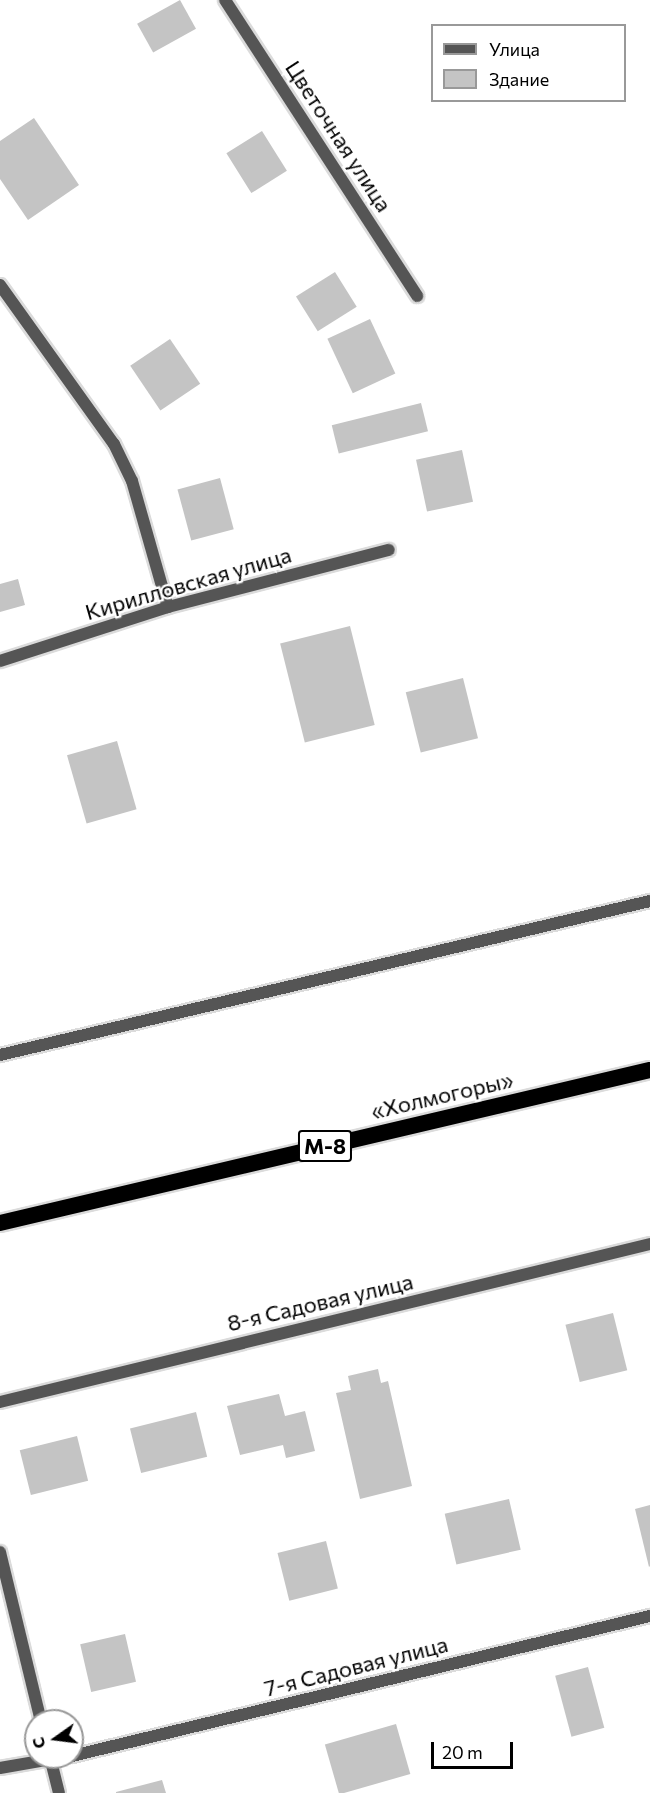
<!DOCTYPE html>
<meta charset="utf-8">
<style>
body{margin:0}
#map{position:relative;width:650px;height:1793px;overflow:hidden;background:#fff;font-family:Commissioner,sans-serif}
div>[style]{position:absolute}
.building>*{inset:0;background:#c4c4c4;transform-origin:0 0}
.roads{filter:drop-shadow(2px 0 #dbdbdb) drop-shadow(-2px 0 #dbdbdb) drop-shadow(0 2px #dbdbdb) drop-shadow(0 -2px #dbdbdb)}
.minor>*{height:12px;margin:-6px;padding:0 6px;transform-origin:6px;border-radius:6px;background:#555}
.trunk>*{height:16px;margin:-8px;padding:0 8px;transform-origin:8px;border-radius:8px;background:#000}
span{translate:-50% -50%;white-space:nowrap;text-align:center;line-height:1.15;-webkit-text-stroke:4.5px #fff;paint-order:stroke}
.shield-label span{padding:2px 4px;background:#fff;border:2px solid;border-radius:4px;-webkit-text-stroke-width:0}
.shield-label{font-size:21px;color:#000;font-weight:700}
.street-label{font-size:22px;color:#000}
.legend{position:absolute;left:431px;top:24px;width:195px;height:78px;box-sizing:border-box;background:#fff;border:2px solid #999;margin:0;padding:8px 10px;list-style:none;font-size:18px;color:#000}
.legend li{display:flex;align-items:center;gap:12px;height:30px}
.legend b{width:30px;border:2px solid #999}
.north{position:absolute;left:24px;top:1709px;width:60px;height:60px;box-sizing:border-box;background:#fff;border:2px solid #999;border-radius:50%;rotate:256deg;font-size:16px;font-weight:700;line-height:24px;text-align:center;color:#000}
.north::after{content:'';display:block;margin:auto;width:21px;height:27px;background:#000;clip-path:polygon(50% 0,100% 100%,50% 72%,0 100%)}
.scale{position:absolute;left:431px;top:1742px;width:82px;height:27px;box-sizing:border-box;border:3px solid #000;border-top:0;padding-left:8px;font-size:18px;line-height:21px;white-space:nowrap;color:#000;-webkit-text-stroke:4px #fff;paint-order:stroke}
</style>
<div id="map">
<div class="building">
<i style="left:180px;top:0;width:33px;height:49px;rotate:61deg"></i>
<i style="clip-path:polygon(34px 118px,79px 185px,28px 220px,0 179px,0 141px)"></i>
<i style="left:262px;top:131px;width:47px;height:42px;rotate:58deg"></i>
<i style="left:335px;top:272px;width:41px;height:46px;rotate:58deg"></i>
<i style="left:370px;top:319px;width:60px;height:47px;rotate:65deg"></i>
<i style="left:170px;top:339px;width:54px;height:48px;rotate:56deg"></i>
<i style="left:421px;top:403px;width:29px;height:92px;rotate:76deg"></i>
<i style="left:462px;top:450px;width:53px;height:47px;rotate:78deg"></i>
<i style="left:220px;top:478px;width:53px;height:44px;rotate:75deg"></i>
<i style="clip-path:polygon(18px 579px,25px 605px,0 612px,0 584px)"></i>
<i style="left:350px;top:626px;width:102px;height:72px;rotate:76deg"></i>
<i style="left:463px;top:678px;width:62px;height:59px;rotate:76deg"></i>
<i style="left:117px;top:741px;width:71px;height:52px;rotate:74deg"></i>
<i style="left:613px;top:1313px;width:59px;height:49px;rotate:76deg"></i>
<i style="clip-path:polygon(378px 1369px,381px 1383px,388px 1381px,412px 1486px,360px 1499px,336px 1393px,351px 1390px,348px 1376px)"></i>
<i style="clip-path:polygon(279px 1394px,285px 1416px,305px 1411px,315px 1451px,286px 1458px,283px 1445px,240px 1455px,227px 1406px)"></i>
<i style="left:196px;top:1412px;width:46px;height:68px;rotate:76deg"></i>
<i style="left:77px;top:1436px;width:46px;height:59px;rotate:76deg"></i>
<i style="left:509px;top:1499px;width:52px;height:66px;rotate:77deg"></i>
<i style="clip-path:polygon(650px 1505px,650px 1566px,649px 1567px,635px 1509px)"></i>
<i style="left:326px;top:1541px;width:49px;height:50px;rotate:76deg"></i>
<i style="left:125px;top:1634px;width:49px;height:46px;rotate:77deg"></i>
<i style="left:588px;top:1667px;width:63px;height:34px;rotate:75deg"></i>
<i style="left:396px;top:1724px;width:52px;height:74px;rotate:74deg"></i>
<i style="clip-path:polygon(162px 1780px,166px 1793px,116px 1793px,116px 1792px)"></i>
</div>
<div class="roads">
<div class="minor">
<i style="left:225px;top:0;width:353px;rotate:57deg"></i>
<i style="left:0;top:285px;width:196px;rotate:54.4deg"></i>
<i style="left:114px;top:444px;width:41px;rotate:64.1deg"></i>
<i style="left:132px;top:481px;width:131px;rotate:74.1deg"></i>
<i style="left:0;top:661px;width:176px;rotate:-17.8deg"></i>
<i style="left:168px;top:607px;width:228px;rotate:-14.5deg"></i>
<i style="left:0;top:1055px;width:668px;rotate:-13.33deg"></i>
<i style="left:0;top:1402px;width:669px;rotate:-13.66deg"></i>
<i style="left:0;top:1552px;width:174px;rotate:76.4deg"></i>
<i style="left:72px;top:1756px;width:595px;rotate:-13.62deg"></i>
<i style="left:50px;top:1757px;width:37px;rotate:76deg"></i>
<i style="left:0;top:1768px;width:65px;rotate:-9.8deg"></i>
</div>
<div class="trunk">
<i style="left:0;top:1223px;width:668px;rotate:-13.25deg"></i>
</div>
</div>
<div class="shield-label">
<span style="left:325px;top:1146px">М-8</span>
</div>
<div class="street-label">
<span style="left:339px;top:136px;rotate:57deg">Цветочная улица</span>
<span style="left:188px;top:583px;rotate:-16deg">Кирилловская улица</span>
<span style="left:442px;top:1095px;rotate:-13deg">«Холмогоры»</span>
<span style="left:320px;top:1302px;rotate:-13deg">8-я Садовая улица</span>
<span style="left:356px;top:1666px;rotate:-14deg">7-я Садовая улица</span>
</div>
<ul class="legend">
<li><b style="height:8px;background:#555"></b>Улица</li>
<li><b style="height:16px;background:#c4c4c4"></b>Здание</li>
</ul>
<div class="north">С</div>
<div class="scale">20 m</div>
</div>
